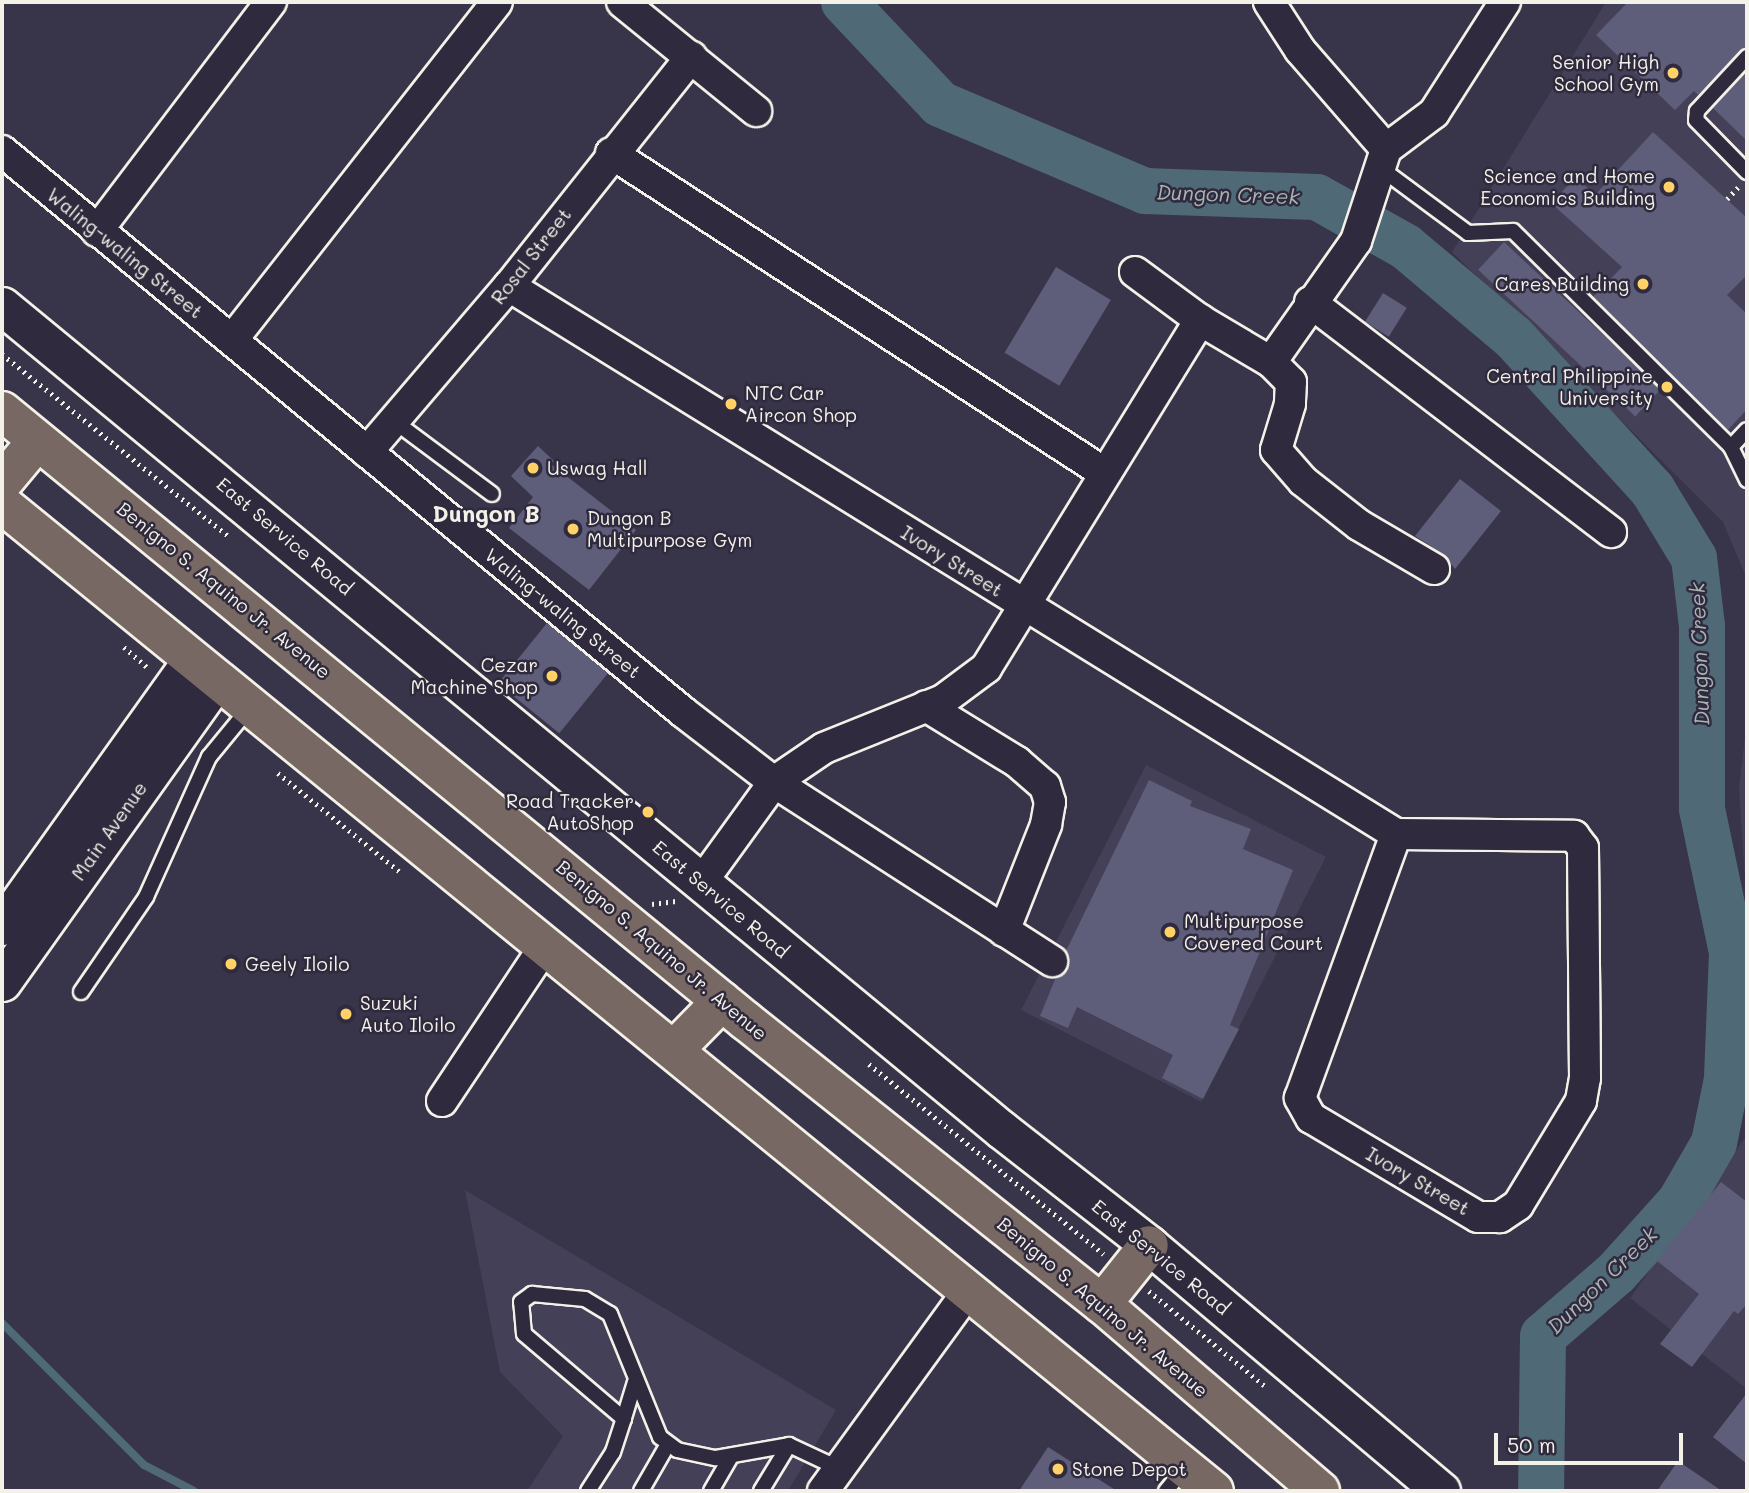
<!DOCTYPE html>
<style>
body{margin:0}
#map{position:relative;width:1749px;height:1493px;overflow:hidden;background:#383449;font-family:Mali,sans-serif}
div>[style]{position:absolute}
.built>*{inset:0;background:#434058;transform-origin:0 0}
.stream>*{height:8px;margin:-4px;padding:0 4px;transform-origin:4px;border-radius:4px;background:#506977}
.river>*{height:46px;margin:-23px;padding:0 23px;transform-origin:23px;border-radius:23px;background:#506977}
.building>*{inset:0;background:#5e5d7a;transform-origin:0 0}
.path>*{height:4.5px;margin-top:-2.25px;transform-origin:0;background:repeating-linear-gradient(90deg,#f4f1e8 0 2px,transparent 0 7px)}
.roads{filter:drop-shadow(2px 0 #f4f1e8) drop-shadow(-2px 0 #f4f1e8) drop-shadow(0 2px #f4f1e8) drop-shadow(0 -2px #f4f1e8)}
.service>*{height:14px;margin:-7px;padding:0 7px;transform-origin:7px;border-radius:7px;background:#2f2a3d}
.minor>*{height:30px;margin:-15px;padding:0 15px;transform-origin:15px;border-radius:15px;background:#2f2a3d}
.tertiary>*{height:37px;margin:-18.5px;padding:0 18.5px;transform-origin:18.5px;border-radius:18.5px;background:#2f2a3d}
.trunk>*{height:38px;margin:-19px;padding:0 19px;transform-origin:19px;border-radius:19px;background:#776864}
.dots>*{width:19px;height:19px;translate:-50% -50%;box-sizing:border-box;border:4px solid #2f2a3d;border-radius:50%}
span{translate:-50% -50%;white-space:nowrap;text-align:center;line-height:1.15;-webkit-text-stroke:5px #2f2a3d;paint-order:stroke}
.poi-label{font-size:19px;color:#f4f1e8}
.right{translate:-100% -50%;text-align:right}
.left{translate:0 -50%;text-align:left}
.street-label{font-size:19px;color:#f4f1e8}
.water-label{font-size:21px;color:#aab4b5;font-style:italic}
.quarter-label{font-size:23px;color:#f4f1e8;font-weight:700}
.frame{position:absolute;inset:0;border:4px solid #f4f1e8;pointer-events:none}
.scale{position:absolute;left:1494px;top:1433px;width:189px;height:32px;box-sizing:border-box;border:4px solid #f4f1e8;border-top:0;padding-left:9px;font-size:21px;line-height:24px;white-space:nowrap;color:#f4f1e8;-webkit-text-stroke:5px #2f2a3d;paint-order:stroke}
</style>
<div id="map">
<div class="built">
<i style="clip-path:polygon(1606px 2px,1747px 2px,1747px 579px,1723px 522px,1452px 252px)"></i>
<i style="clip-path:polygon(1747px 720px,1747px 909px,1739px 789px)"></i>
<i style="left:1146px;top:765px;width:202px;height:275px;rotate:27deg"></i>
<i style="clip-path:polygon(1747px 1135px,1747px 1389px,1630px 1298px)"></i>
<i style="clip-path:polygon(465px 1190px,836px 1410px,788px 1491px,527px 1491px,563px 1436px,500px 1372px)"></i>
</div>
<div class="stream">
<i style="left:2px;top:1323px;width:201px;rotate:45deg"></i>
<i style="left:144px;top:1465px;width:56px;rotate:27.5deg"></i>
</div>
<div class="river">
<i style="left:844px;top:2px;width:140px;rotate:46.7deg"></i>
<i style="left:940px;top:104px;width:223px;rotate:23deg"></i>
<i style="left:1145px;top:191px;width:172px;rotate:2deg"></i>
<i style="left:1317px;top:197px;width:102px;rotate:29.3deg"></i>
<i style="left:1406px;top:247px;width:141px;rotate:40.1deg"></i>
<i style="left:1514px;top:338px;width:205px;rotate:47.6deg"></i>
<i style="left:1652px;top:489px;width:81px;rotate:58.7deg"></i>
<i style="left:1694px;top:558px;width:68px;rotate:83.3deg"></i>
<i style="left:1702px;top:626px;width:183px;rotate:90deg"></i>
<i style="left:1702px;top:809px;width:147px;rotate:78.2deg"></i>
<i style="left:1732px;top:953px;width:126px;rotate:92.3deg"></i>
<i style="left:1727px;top:1079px;width:65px;rotate:101.5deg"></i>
<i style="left:1714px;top:1143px;width:68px;rotate:120deg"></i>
<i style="left:1680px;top:1202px;width:96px;rotate:132deg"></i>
<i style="left:1616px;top:1273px;width:96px;rotate:139.2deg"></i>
<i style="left:1543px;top:1336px;width:155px;rotate:90.7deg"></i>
</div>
<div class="building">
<i style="clip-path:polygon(1628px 2px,1747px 2px,1747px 48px,1698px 95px,1694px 91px,1675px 110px,1596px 35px)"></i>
<i style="clip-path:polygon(1747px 71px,1747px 141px,1713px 108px)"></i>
<i style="clip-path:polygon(1653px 132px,1747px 218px,1747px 275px,1727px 295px,1747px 314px,1747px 409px,1728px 430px,1593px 297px,1622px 267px,1551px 203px,1576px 177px,1595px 195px)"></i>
<i style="left:1504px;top:242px;width:215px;height:38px;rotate:43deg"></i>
<i style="left:1056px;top:267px;width:64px;height:100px;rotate:31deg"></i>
<i style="left:1383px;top:293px;width:28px;height:34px;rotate:32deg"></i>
<i style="clip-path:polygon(538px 446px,554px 461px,551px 464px,636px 530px,589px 590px,509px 528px,533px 497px,511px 476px)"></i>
<i style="clip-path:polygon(1460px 479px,1501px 511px,1455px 569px,1443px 554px,1415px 536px)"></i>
<i style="left:547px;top:623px;width:79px;height:78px;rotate:39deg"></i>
<i style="clip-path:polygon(1149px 780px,1192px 801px,1190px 806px,1251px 829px,1243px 849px,1293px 870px,1230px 1025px,1239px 1029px,1203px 1099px,1162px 1078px,1173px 1055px,1077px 1007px,1068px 1028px,1040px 1016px,1056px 977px,1067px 970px,1066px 951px)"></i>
<i style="clip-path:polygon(1721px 1182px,1747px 1202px,1747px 1304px,1738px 1314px,1734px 1311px,1692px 1367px,1660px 1344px,1699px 1294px,1657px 1261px)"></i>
<i style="clip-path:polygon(1747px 1393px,1747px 1464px,1713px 1437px)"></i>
<i style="clip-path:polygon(1048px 1447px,1117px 1491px,1019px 1491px)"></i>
<i style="clip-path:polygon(1678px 1461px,1722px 1491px,1657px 1491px)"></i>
</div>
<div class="path">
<i style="left:1727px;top:199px;width:16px;rotate:-47deg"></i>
<i style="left:2px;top:354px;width:292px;rotate:38.8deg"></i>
<i style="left:124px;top:647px;width:33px;rotate:41deg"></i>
<i style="left:278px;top:773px;width:156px;rotate:39deg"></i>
<i style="left:652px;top:904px;width:26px;rotate:-7deg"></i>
<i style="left:869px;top:1064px;width:302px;rotate:39deg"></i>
<i style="left:1149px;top:1291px;width:149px;rotate:39.3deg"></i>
</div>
<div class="roads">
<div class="service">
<i style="left:1747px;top:57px;width:74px;rotate:132.8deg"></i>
<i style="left:1697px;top:111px;width:9px;rotate:96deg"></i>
<i style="left:1696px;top:120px;width:73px;rotate:45.6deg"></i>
<i style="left:1383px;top:170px;width:106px;rotate:36.5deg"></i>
<i style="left:1468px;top:233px;width:45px;rotate:-2.5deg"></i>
<i style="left:1513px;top:231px;width:307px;rotate:44.7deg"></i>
<i style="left:1731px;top:447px;width:37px;rotate:64deg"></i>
<i style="left:394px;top:421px;width:122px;rotate:36.7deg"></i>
<i style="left:1731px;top:447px;width:23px;rotate:-47deg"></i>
<i style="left:81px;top:992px;width:115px;rotate:-55.6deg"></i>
<i style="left:146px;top:897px;width:154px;rotate:-65.8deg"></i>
<i style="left:209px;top:757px;width:65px;rotate:-50.6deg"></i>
<i style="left:635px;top:1382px;width:39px;rotate:107deg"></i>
<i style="left:624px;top:1419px;width:131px;rotate:-139.6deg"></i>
<i style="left:524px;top:1334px;width:32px;rotate:-95deg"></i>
<i style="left:521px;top:1302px;width:14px;rotate:-36deg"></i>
<i style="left:532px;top:1294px;width:53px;rotate:5.4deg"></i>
<i style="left:585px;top:1299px;width:29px;rotate:31deg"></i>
<i style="left:610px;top:1314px;width:133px;rotate:67.9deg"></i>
<i style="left:660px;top:1437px;width:21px;rotate:37deg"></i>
<i style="left:677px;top:1450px;width:40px;rotate:12deg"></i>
<i style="left:716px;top:1458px;width:74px;rotate:-10.1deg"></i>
<i style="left:789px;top:1445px;width:54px;rotate:25.1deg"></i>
<i style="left:588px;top:1491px;width:46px;rotate:-57.3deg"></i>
<i style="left:613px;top:1452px;width:35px;rotate:-72deg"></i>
<i style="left:641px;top:1491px;width:54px;rotate:-60.1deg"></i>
<i style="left:711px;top:1491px;width:39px;rotate:-60deg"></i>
<i style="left:761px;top:1491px;width:54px;rotate:-58.7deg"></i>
<i style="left:1166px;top:1491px;width:28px;rotate:-51deg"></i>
</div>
<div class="minor">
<i style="left:622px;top:2px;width:173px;rotate:39.1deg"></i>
<i style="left:1269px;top:2px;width:57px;rotate:57.1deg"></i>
<i style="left:1300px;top:50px;width:131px;rotate:49deg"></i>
<i style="left:2px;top:151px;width:882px;rotate:39.48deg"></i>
<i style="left:683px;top:712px;width:115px;rotate:37.6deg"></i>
<i style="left:774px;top:782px;width:331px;rotate:32.8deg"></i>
<i style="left:611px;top:153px;width:586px;rotate:32.96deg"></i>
<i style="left:97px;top:231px;width:288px;rotate:-52.8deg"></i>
<i style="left:1135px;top:272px;width:81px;rotate:36.4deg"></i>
<i style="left:1200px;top:320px;width:82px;rotate:30.6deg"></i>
<i style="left:1271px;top:362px;width:148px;rotate:-54.9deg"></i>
<i style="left:1356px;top:241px;width:97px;rotate:-71.9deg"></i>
<i style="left:1386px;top:149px;width:60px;rotate:-36.9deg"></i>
<i style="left:1434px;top:113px;width:132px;rotate:-57.4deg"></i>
<i style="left:509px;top:286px;width:1043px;rotate:31.71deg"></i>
<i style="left:1396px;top:834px;width:178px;rotate:0.6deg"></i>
<i style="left:1574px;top:836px;width:15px;rotate:53deg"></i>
<i style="left:1583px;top:848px;width:230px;rotate:89.5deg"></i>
<i style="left:1585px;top:1078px;width:23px;rotate:100deg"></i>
<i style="left:1581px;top:1101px;width:122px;rotate:121.2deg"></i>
<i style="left:1518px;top:1205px;width:22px;rotate:146deg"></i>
<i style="left:1500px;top:1217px;width:22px;rotate:180deg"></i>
<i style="left:1478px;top:1217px;width:194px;rotate:-149.3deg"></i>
<i style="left:1311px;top:1118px;width:23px;rotate:-119deg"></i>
<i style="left:1300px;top:1098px;width:281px;rotate:-70deg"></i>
<i style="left:1310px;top:302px;width:379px;rotate:37.4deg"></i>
<i style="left:232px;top:340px;width:429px;rotate:-51.9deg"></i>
<i style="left:1271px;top:362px;width:28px;rotate:45deg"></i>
<i style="left:1291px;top:382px;width:22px;rotate:93deg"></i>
<i style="left:1290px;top:404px;width:48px;rotate:106.9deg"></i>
<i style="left:1276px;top:450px;width:41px;rotate:48.9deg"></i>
<i style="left:1303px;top:481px;width:71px;rotate:38.2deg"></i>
<i style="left:1359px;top:525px;width:87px;rotate:30.4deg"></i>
<i style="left:367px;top:452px;width:218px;rotate:-49.5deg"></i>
<i style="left:509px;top:286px;width:293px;rotate:-51.5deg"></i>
<i style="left:926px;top:706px;width:107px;rotate:31.6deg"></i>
<i style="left:1017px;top:762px;width:37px;rotate:41deg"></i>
<i style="left:1045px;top:786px;width:17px;rotate:73deg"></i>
<i style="left:1050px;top:802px;width:23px;rotate:100deg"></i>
<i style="left:1046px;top:825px;width:114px;rotate:111.6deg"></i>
<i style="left:701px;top:883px;width:125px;rotate:-54.1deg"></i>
<i style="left:774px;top:782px;width:60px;rotate:-34.2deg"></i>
<i style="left:824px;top:748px;width:128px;rotate:-22deg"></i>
<i style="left:943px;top:700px;width:54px;rotate:-36.7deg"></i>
<i style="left:986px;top:668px;width:409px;rotate:-58.4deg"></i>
<i style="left:442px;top:1101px;width:186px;rotate:-56.4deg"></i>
<i style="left:823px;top:1491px;width:245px;rotate:-54deg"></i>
</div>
<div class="tertiary">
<i style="left:2px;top:306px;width:1296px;rotate:39.49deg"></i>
<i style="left:1002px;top:1130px;width:187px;rotate:38deg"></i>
<i style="left:1149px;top:1245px;width:382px;rotate:40.1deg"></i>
<i style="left:2px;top:926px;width:327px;rotate:-54.5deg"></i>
<i style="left:2px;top:982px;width:371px;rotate:-54.6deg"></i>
</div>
<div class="trunk">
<i style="left:2px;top:411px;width:962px;rotate:39.35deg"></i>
<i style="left:746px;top:1021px;width:455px;rotate:38.5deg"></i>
<i style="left:1102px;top:1304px;width:287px;rotate:40.6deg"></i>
<i style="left:2px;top:483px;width:55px;rotate:-50.2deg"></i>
<i style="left:2px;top:504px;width:1563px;rotate:39.16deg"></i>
<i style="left:675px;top:1049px;width:67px;rotate:-45.6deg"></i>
<i style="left:1102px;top:1304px;width:75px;rotate:-51.5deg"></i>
</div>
</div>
<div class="dots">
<i style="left:1673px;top:73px;background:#ffd166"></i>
<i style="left:1669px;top:187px;background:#ffd166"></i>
<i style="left:1643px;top:284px;background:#ffd166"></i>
<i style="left:1667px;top:387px;background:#ffd166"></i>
<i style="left:731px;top:404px;background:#ffd166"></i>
<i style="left:533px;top:468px;background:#ffd166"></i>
<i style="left:573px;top:529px;background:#ffd166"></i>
<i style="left:552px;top:676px;background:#ffd166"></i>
<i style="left:648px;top:812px;background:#ffd166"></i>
<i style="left:1170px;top:932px;background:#ffd166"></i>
<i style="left:231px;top:964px;background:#ffd166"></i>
<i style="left:346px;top:1014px;background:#ffd166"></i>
<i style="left:1058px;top:1469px;background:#ffd166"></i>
</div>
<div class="poi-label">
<span class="right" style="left:1659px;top:73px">Senior High<br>School Gym</span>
<span class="right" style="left:1655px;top:187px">Science and Home<br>Economics Building</span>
<span class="right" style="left:1629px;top:284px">Cares Building</span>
<span class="right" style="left:1653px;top:387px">Central Philippine<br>University</span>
<span class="left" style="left:745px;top:404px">NTC Car<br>Aircon Shop</span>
<span class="left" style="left:547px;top:468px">Uswag Hall</span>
<span class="left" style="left:587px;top:529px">Dungon B<br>Multipurpose Gym</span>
<span class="right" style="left:538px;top:676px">Cezar<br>Machine Shop</span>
<span class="right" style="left:634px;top:812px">Road Tracker<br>AutoShop</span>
<span class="left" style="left:1184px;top:932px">Multipurpose<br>Covered Court</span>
<span class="left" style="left:245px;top:964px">Geely Iloilo</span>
<span class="left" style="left:360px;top:1014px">Suzuki<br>Auto Iloilo</span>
<span class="left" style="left:1072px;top:1469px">Stone Depot</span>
</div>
<div class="street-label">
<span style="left:125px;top:253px;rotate:39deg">Waling-waling Street</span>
<span style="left:531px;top:256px;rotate:-52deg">Rosal Street</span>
<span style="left:285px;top:536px;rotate:40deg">East Service Road</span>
<span style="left:952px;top:561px;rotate:32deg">Ivory Street</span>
<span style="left:224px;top:590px;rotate:39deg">Benigno S. Aquino Jr. Avenue</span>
<span style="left:563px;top:613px;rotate:39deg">Waling-waling Street</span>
<span style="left:109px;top:831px;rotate:-55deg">Main Avenue</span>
<span style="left:721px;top:899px;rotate:40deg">East Service Road</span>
<span style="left:662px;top:950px;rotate:40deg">Benigno S. Aquino Jr. Avenue</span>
<span style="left:1418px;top:1181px;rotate:30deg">Ivory Street</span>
<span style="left:1161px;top:1257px;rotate:39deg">East Service Road</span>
<span style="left:1103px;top:1307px;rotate:40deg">Benigno S. Aquino Jr. Avenue</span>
</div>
<div class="water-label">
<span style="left:1228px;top:194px;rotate:2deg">Dungon Creek</span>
<span style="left:1699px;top:654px;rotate:-92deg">Dungon Creek</span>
<span style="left:1602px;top:1280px;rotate:-44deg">Dungon Creek</span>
</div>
<div class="quarter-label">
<span style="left:486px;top:513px">Dungon B</span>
</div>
<div class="frame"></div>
<div class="scale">50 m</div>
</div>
